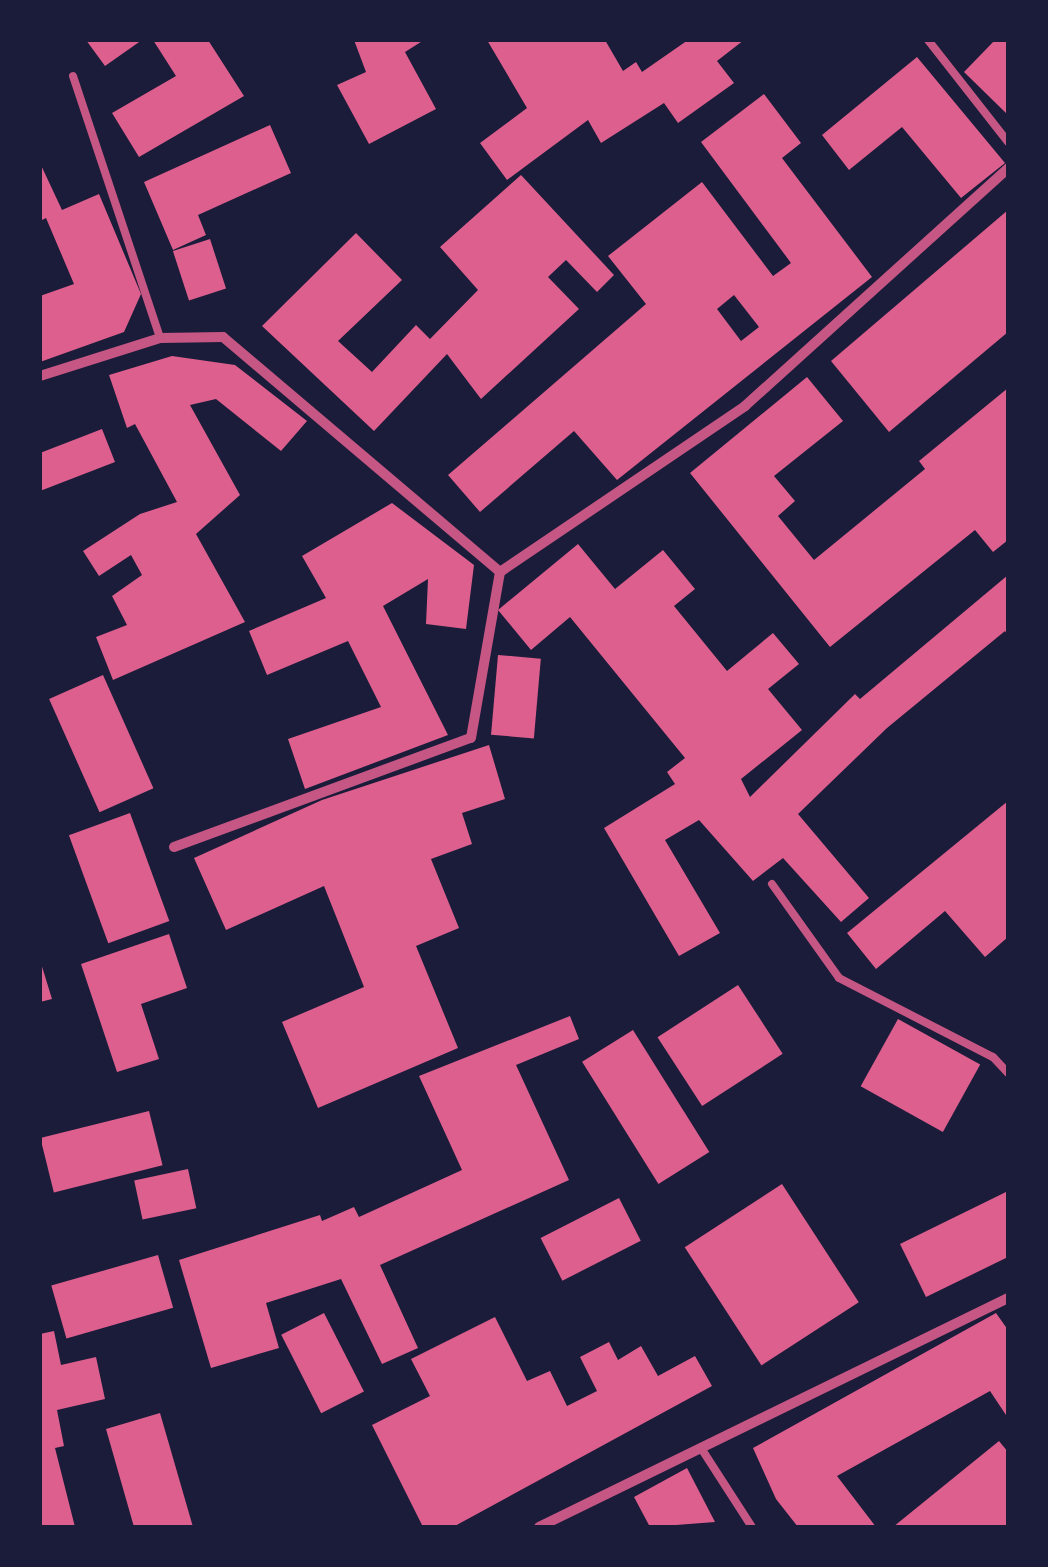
<!DOCTYPE html>
<style>
body{margin:0}
#map{position:relative;width:1048px;height:1567px;overflow:hidden;background:#1b1b3a;font-family:Ubuntu,sans-serif}
div>[style]{position:absolute}
.building>*{inset:0;background:#dd5f8e;transform-origin:0 0}
.service>*{height:8px;margin:-4px;padding:0 4px;transform-origin:4px;border-radius:4px;background:#c65784}
.minor>*{height:10px;margin:-5px;padding:0 5px;transform-origin:5px;border-radius:5px;background:#c65784}
span{translate:-50% -50%;white-space:nowrap;text-align:center;line-height:1.15;-webkit-text-stroke:9px #1b1b3a;paint-order:stroke}
.frame{position:absolute;inset:0;border:42px solid #1b1b3a;pointer-events:none}
</style>
<div id="map">
<div class="building">
<i style="clip-path:polygon(86px 40px,142px 40px,105px 66px)"></i>
<i style="clip-path:polygon(153px 40px,208px 40px,244px 96px,139px 157px,112px 113px,176px 76px)"></i>
<i style="clip-path:polygon(354px 40px,424px 40px,405px 52px,436px 109px,369px 144px,337px 85px,366px 72px)"></i>
<i style="clip-path:polygon(487px 40px,605px 40px,623px 71px,636px 62px,642px 72px,688px 40px,744px 40px,717px 61px,734px 83px,678px 123px,664px 103px,601px 143px,588px 120px,507px 180px,480px 143px,527px 108px)"></i>
<i style="clip-path:polygon(995px 40px,1008px 40px,1008px 115px,964px 72px)"></i>
<i style="clip-path:polygon(917px 57px,1005px 163px,961px 198px,902px 127px,849px 170px,822px 135px)"></i>
<i style="clip-path:polygon(evenodd,764px 94px,801px 143px,782px 158px,872px 277px,617px 480px,574px 431px,480px 512px,448px 475px,646px 304px,608px 256px,702px 182px,773px 276px,791px 263px,701px 142px,764px 94px,734px 295px,759px 327px,741px 341px,717px 309px,734px 295px)"></i>
<i style="clip-path:polygon(270px 125px,291px 173px,198px 215px,206px 235px,173px 250px,144px 182px)"></i>
<i style="clip-path:polygon(40px 163px,62px 210px,99px 194px,141px 294px,124px 332px,40px 362px,40px 296px,74px 284px,46px 218px,40px 221px)"></i>
<i style="clip-path:polygon(521px 175px,614px 275px,597px 292px,566px 260px,548px 277px,579px 309px,481px 399px,447px 354px,374px 431px,262px 326px,356px 233px,402px 280px,338px 341px,372px 372px,416px 325px,430px 339px,478px 290px,440px 247px)"></i>
<i style="clip-path:polygon(1008px 210px,1008px 332px,889px 432px,831px 361px)"></i>
<i style="left:210px;top:239px;width:52px;height:39px;rotate:72deg"></i>
<i style="clip-path:polygon(172px 356px,235px 365px,307px 421px,281px 451px,216px 399px,190px 405px,240px 495px,196px 534px,245px 622px,113px 680px,96px 637px,127px 625px,112px 596px,142px 575px,131px 555px,99px 576px,83px 551px,140px 514px,177px 502px,135px 424px,127px 428px,109px 375px)"></i>
<i style="clip-path:polygon(807px 377px,843px 421px,774px 476px,795px 501px,778px 516px,814px 560px,925px 469px,919px 461px,1008px 388px,1008px 540px,993px 552px,975px 530px,830px 647px,690px 473px)"></i>
<i style="clip-path:polygon(102px 429px,115px 462px,40px 491px,40px 453px)"></i>
<i style="clip-path:polygon(392px 503px,474px 565px,466px 629px,426px 624px,428px 579px,383px 606px,448px 735px,305px 789px,288px 739px,381px 707px,348px 641px,267px 675px,249px 631px,326px 598px,302px 556px)"></i>
<i style="clip-path:polygon(578px 544px,615px 589px,663px 550px,695px 589px,674px 606px,727px 671px,773px 633px,799px 664px,768px 689px,802px 730px,741px 779px,750px 797px,855px 694px,860px 699px,1008px 575px,1008px 636px,1005px 631px,887px 728px,798px 814px,869px 898px,841px 922px,783px 858px,753px 881px,699px 820px,665px 840px,720px 933px,679px 956px,604px 828px,675px 784px,667px 772px,685px 758px,570px 617px,531px 650px,498px 610px)"></i>
<i style="left:498px;top:655px;width:43px;height:80px;rotate:5deg"></i>
<i style="left:103px;top:675px;width:124px;height:59px;rotate:66deg"></i>
<i style="clip-path:polygon(489px 745px,505px 799px,462px 813px,472px 844px,431px 859px,459px 928px,416px 946px,458px 1048px,318px 1108px,282px 1022px,364px 987px,324px 886px,226px 930px,194px 858px,322px 800px)"></i>
<i style="clip-path:polygon(1008px 801px,1008px 937px,985px 957px,945px 911px,876px 969px,847px 933px)"></i>
<i style="left:130px;top:813px;width:115px;height:65px;rotate:70deg"></i>
<i style="clip-path:polygon(169px 934px,187px 988px,141px 1004px,159px 1059px,117px 1072px,81px 964px)"></i>
<i style="clip-path:polygon(40px 960px,52px 999px,40px 1002px)"></i>
<i style="left:738px;top:985px;width:82px;height:96px;rotate:57deg"></i>
<i style="clip-path:polygon(570px 1016px,579px 1039px,516px 1065px,569px 1180px,380px 1265px,418px 1348px,382px 1364px,341px 1279px,266px 1303px,279px 1348px,211px 1368px,179px 1260px,320px 1215px,322px 1221px,354px 1207px,359px 1217px,462px 1170px,419px 1076px)"></i>
<i style="left:898px;top:1019px;width:94px;height:77px;rotate:29deg"></i>
<i style="left:633px;top:1030px;width:144px;height:60px;rotate:58deg"></i>
<i style="left:149px;top:1111px;width:56px;height:112px;rotate:76deg"></i>
<i style="left:188px;top:1169px;width:40px;height:55px;rotate:78deg"></i>
<i style="left:782px;top:1184px;width:141px;height:116px;rotate:57deg"></i>
<i style="clip-path:polygon(1008px 1191px,1008px 1257px,926px 1297px,900px 1244px)"></i>
<i style="left:619px;top:1198px;width:48px;height:88px;rotate:63deg"></i>
<i style="left:158px;top:1255px;width:55px;height:111px;rotate:74deg"></i>
<i style="left:324px;top:1313px;width:88px;height:48px;rotate:63deg"></i>
<i style="clip-path:polygon(996px 1313px,1008px 1330px,1008px 1418px,990px 1391px,837px 1476px,876px 1527px,798px 1527px,776px 1499px,753px 1448px)"></i>
<i style="clip-path:polygon(495px 1317px,527px 1381px,550px 1371px,567px 1406px,597px 1391px,580px 1357px,609px 1342px,618px 1360px,641px 1346px,658px 1376px,695px 1356px,712px 1386px,453px 1527px,423px 1527px,372px 1425px,430px 1396px,411px 1359px)"></i>
<i style="clip-path:polygon(54px 1331px,61px 1365px,96px 1357px,105px 1399px,57px 1410px,64px 1446px,55px 1448px,75px 1527px,40px 1527px,40px 1334px)"></i>
<i style="clip-path:polygon(160px 1413px,193px 1527px,134px 1527px,106px 1429px)"></i>
<i style="clip-path:polygon(999px 1441px,1008px 1452px,1008px 1527px,893px 1527px)"></i>
<i style="clip-path:polygon(687px 1468px,715px 1522px,650px 1527px,634px 1497px)"></i>
</div>
<div class="service">
<i style="left:928px;top:40px;width:130px;rotate:51.9deg"></i>
<i style="left:73px;top:76px;width:276px;rotate:71.6deg"></i>
<i style="left:772px;top:884px;width:115px;rotate:54.5deg"></i>
<i style="left:839px;top:978px;width:173px;rotate:27.2deg"></i>
<i style="left:993px;top:1057px;width:22px;rotate:47deg"></i>
<i style="left:701px;top:1448px;width:94px;rotate:57.2deg"></i>
</div>
<div class="minor">
<i style="left:40px;top:376px;width:126px;rotate:-17.6deg"></i>
<i style="left:160px;top:338px;width:63px;rotate:-0.9deg"></i>
<i style="left:223px;top:337px;width:363px;rotate:40.3deg"></i>
<i style="left:500px;top:572px;width:296px;rotate:-34.1deg"></i>
<i style="left:745px;top:406px;width:355px;rotate:-42.1deg"></i>
<i style="left:174px;top:847px;width:316px;rotate:-20.2deg"></i>
<i style="left:471px;top:738px;width:169px;rotate:-80.1deg"></i>
<i style="left:539px;top:1527px;width:522px;rotate:-26.03deg"></i>
</div>
<div class="frame"></div>
</div>
